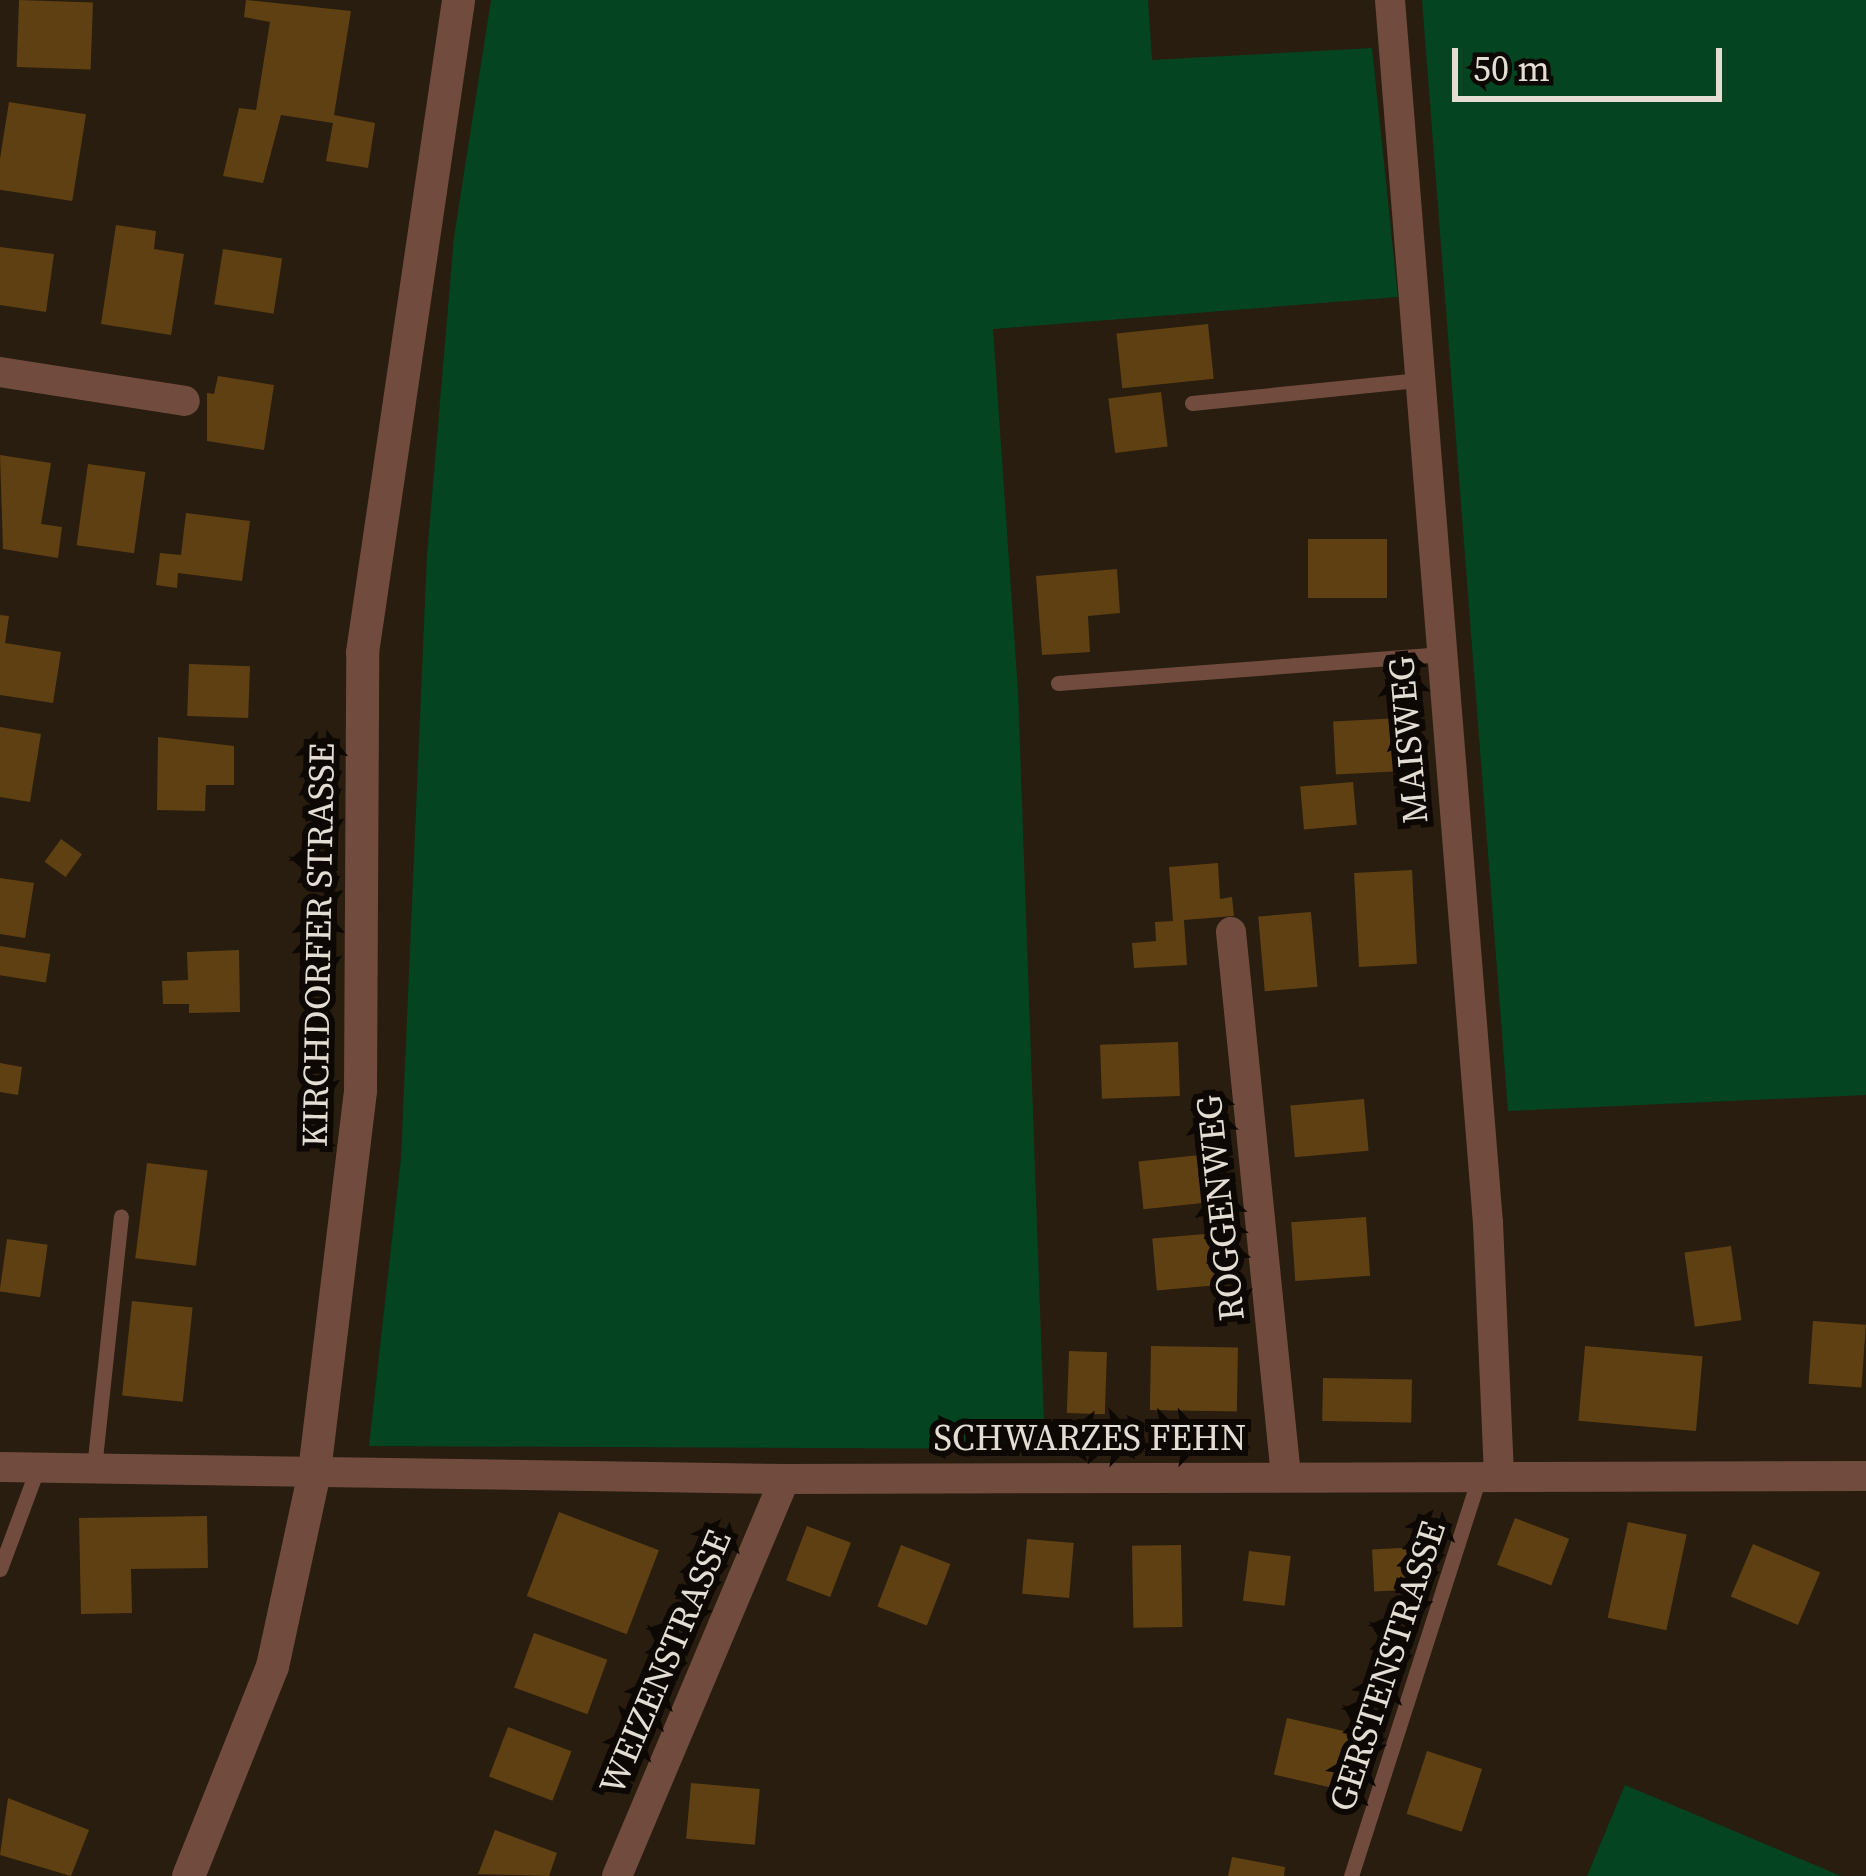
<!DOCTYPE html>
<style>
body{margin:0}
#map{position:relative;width:1866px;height:1876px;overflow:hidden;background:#281d0f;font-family:"Source Serif 4",serif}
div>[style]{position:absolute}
.green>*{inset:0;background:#044421}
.building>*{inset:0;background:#5f4012;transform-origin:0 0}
.service>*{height:15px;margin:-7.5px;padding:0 7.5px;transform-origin:7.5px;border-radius:7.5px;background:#714c3e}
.minor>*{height:30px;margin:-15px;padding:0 15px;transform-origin:15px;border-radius:15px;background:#714c3e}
.tertiary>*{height:33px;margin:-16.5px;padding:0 16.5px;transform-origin:16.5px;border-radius:16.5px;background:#714c3e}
span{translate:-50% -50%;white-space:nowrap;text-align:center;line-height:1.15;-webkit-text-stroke:12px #0d0804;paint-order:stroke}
.street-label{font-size:36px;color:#e4ddd4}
.scale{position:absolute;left:1452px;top:48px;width:270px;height:54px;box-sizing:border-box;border:6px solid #e4ddd4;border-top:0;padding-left:15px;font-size:36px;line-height:42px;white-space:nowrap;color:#e4ddd4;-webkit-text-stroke:9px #0d0804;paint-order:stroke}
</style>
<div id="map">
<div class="green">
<i style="clip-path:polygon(491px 0,1148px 0,1152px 60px,1372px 48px,1398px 297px,993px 329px,1018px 691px,1045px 1449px,369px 1446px,401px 1158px,427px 555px,454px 237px)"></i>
<i style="clip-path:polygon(1422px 0,1866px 0,1866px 1095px,1508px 1111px)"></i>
<i style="clip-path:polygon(1625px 1785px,1841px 1876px,1587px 1876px)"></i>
</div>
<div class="building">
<i style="left:19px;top:0;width:74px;height:67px;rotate:2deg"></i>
<i style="clip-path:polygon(246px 0,351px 11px,334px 115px,375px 123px,368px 168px,326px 161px,333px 123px,281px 115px,263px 183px,223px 176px,239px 108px,256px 110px,270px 22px,244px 17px)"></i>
<i style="left:9px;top:102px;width:78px;height:88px;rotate:9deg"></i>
<i style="clip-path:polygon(116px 225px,156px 231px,154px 249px,184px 254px,171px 335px,101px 324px)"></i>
<i style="clip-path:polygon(0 247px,54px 254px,46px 312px,0 305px)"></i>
<i style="left:223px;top:249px;width:60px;height:56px;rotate:9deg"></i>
<i style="left:1208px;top:324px;width:55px;height:92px;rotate:84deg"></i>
<i style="clip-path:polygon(218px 376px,274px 385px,264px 450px,207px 441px,207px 393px,214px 394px)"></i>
<i style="left:1161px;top:392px;width:55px;height:53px;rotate:83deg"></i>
<i style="clip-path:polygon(0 455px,51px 463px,41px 524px,62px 527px,58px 558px,3px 549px)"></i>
<i style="left:88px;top:464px;width:58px;height:82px;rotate:8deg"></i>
<i style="clip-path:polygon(186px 513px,250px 521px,242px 581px,178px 573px,177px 588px,156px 585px,160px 553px,181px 555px)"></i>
<i style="left:1308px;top:539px;width:79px;height:59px"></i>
<i style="clip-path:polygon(1117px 569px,1120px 613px,1088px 616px,1090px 652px,1042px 655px,1036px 576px)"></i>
<i style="clip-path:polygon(0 615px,9px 616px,5px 643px,61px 652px,53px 703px,0 695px)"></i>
<i style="left:189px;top:664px;width:61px;height:52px;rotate:2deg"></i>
<i style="left:1400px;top:718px;width:53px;height:67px;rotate:87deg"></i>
<i style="clip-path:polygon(0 727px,41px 734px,30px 802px,0 797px)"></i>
<i style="clip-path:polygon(158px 737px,234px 746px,234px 785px,206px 785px,205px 811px,157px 810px)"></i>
<i style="left:1353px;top:782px;width:43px;height:53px;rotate:85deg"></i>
<i style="left:61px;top:839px;width:26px;height:28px;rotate:36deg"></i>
<i style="clip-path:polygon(1218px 863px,1220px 899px,1232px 897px,1234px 916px,1184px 920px,1187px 965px,1134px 968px,1132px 943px,1156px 941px,1155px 922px,1173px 921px,1169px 867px)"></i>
<i style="left:1412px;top:870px;width:94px;height:58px;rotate:87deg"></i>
<i style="clip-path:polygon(0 878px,34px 883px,25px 938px,0 934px)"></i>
<i style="left:1311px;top:912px;width:75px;height:53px;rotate:85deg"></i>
<i style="left:0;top:946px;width:51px;height:29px;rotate:9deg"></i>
<i style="clip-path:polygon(239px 950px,240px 1012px,189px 1013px,189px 1004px,163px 1004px,162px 981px,188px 980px,187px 952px)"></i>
<i style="left:1178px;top:1042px;width:54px;height:78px;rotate:88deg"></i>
<i style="clip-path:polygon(0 1063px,22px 1067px,18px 1095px,0 1092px)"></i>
<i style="left:1364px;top:1099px;width:52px;height:74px;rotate:85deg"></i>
<i style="left:1219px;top:1153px;width:48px;height:81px;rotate:84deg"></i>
<i style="left:147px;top:1163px;width:61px;height:96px;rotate:7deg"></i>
<i style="left:1366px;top:1217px;width:59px;height:75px;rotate:86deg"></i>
<i style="left:1228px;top:1232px;width:52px;height:76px;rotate:85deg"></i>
<i style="left:7px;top:1239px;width:41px;height:53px;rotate:8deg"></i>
<i style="left:1731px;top:1246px;width:75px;height:47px;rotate:82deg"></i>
<i style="left:132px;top:1301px;width:61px;height:95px;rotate:6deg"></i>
<i style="left:1813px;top:1321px;width:53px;height:63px;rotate:4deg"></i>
<i style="left:1151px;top:1346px;width:87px;height:64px;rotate:1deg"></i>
<i style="left:1585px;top:1346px;width:118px;height:75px;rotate:5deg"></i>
<i style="left:1069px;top:1351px;width:38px;height:62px;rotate:2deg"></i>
<i style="left:1323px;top:1378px;width:89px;height:43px;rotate:1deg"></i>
<i style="left:559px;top:1512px;width:107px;height:90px;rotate:21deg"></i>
<i style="clip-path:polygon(207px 1516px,208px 1568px,131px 1569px,132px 1613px,81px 1614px,79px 1518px)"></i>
<i style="left:1515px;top:1518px;width:58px;height:50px;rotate:21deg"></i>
<i style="left:1628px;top:1522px;width:60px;height:98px;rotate:12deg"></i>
<i style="left:807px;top:1526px;width:47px;height:58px;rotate:21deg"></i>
<i style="left:1027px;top:1539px;width:47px;height:55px;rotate:5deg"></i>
<i style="left:1753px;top:1544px;width:73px;height:57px;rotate:23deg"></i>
<i style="left:901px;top:1545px;width:53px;height:66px;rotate:21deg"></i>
<i style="left:1181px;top:1545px;width:82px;height:49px;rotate:89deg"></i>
<i style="left:1420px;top:1547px;width:42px;height:48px;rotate:87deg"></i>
<i style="left:1249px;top:1551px;width:42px;height:50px;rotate:7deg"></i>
<i style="left:534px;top:1633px;width:78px;height:58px;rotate:20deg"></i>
<i style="left:1287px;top:1718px;width:66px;height:58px;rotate:13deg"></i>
<i style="left:508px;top:1727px;width:68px;height:53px;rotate:21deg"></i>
<i style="left:1427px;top:1751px;width:58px;height:66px;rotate:18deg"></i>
<i style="left:691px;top:1783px;width:69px;height:56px;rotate:5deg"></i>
<i style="clip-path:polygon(8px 1798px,89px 1830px,71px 1876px,0 1855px)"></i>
<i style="clip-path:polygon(495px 1830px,557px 1853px,549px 1876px,478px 1874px)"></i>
<i style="clip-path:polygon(1232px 1857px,1285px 1867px,1284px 1876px,1228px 1876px)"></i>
</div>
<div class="service">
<i style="left:1192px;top:403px;width:226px;rotate:-5.8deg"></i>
<i style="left:1058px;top:683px;width:383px;rotate:-4.3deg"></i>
<i style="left:94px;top:1468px;width:253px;rotate:-83.9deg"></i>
<i style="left:0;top:1569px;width:109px;rotate:-69.6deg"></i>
<i style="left:1351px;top:1876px;width:421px;rotate:-72.2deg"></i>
</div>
<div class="minor">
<i style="left:1390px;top:0;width:1227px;rotate:85.42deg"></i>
<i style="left:1488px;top:1223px;width:252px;rotate:87.5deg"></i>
<i style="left:0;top:372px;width:187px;rotate:8.9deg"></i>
<i style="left:1231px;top:932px;width:547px;rotate:84.23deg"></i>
<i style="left:0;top:1467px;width:785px;rotate:0.88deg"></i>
<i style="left:785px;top:1479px;width:1081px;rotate:-0.16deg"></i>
<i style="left:617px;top:1876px;width:431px;rotate:-67.1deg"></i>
</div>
<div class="tertiary">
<i style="left:188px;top:1876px;width:226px;rotate:-68.2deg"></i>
<i style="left:272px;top:1666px;width:199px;rotate:-77.8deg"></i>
<i style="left:314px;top:1471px;width:384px;rotate:-83.1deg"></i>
<i style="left:360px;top:1090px;width:438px;rotate:-89.7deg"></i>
<i style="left:362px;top:652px;width:659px;rotate:-81.62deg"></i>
</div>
<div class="street-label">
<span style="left:1408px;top:740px;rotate:-95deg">MAISWEG</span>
<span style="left:318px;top:945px;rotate:-89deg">KIRCHDORFER STRASSE</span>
<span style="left:1220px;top:1208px;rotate:-96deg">ROGGENWEG</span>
<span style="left:1090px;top:1438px">SCHWARZES FEHN</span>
<span style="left:665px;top:1662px;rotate:-67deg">WEIZENSTRASSE</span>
<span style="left:1387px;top:1666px;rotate:-72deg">GERSTENSTRASSE</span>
</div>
<div class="scale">50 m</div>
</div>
